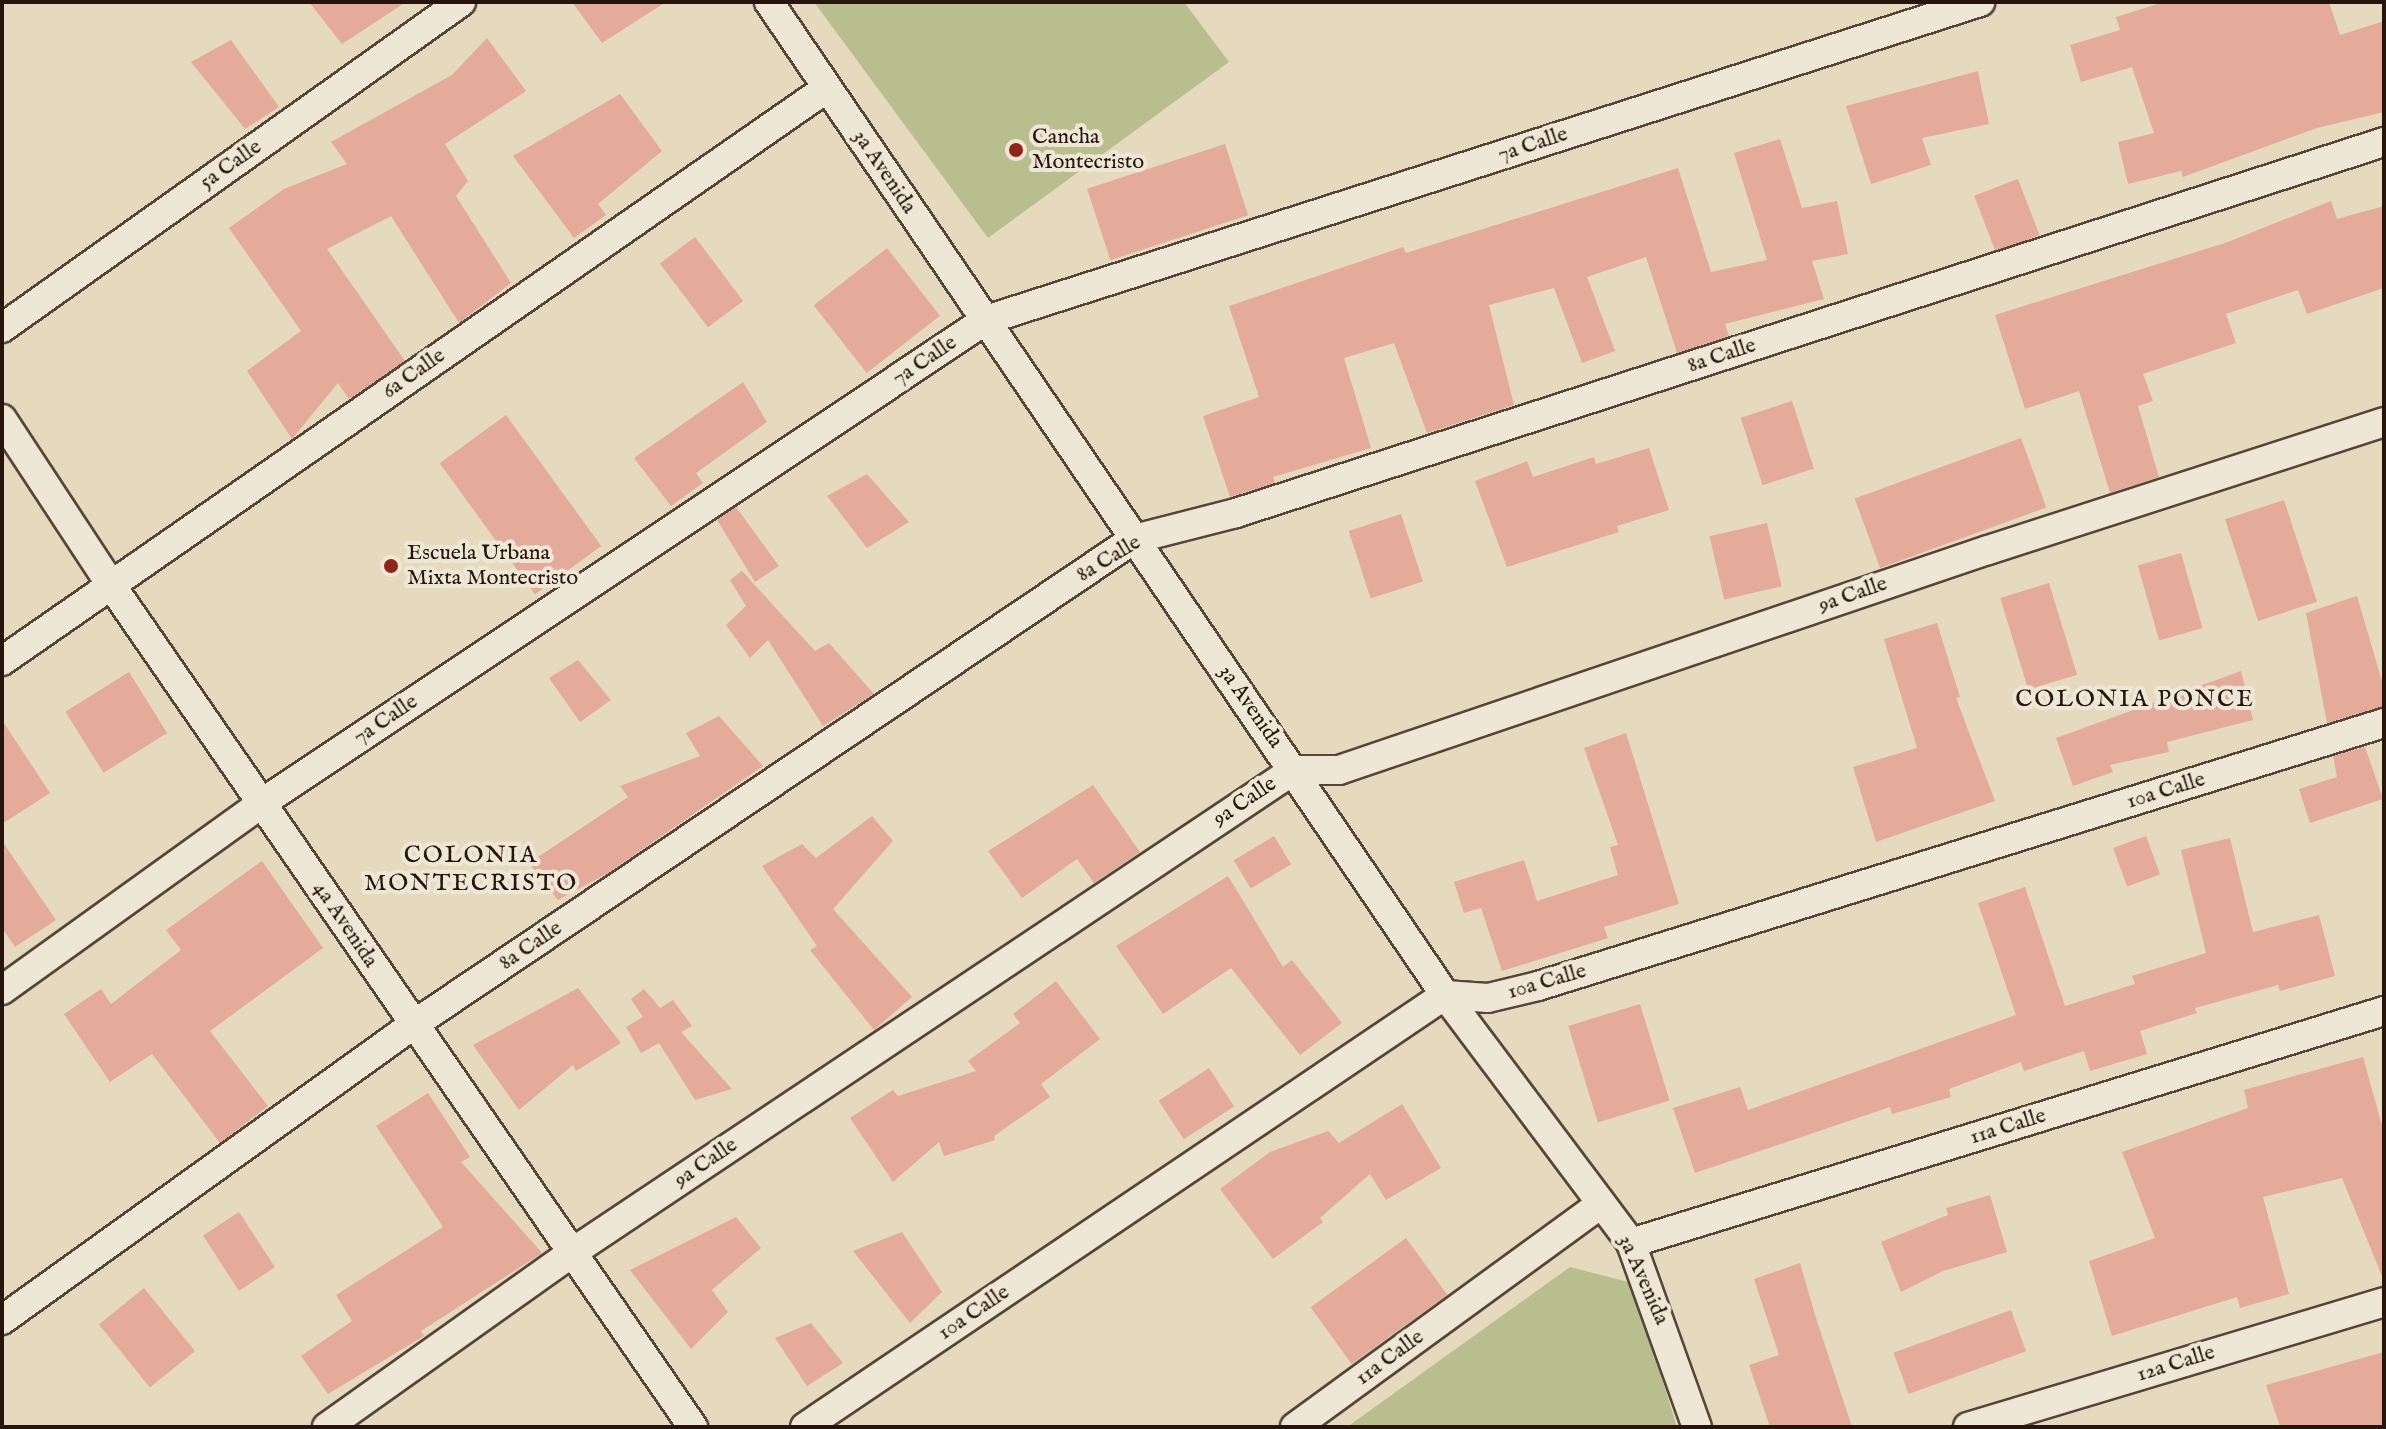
<!DOCTYPE html>
<style>
body{margin:0}
#map{position:relative;width:2386px;height:1429px;overflow:hidden;background:#e6dabe;font-family:"IM FELL English",serif}
div>[style]{position:absolute}
.green>*{inset:0;background:#b9be8f}
.building>*{inset:0;background:#e4aa9a;transform-origin:0 0}
.roads{filter:drop-shadow(2px 0 #554639) drop-shadow(-2px 0 #554639) drop-shadow(0 2px #554639) drop-shadow(0 -2px #554639)}
.minor>*{height:28px;margin:-14px;padding:0 14px;transform-origin:14px;border-radius:14px;background:#efe7d5}
.dots>*{width:22px;height:22px;translate:-50% -50%;box-sizing:border-box;border:4px solid #efe7d5;border-radius:50%}
span{translate:-50% -50%;white-space:nowrap;text-align:center;line-height:1.15;-webkit-text-stroke:8px #efe7d5;paint-order:stroke}
.poi-label{font-size:22px;color:#25150d}
.left{translate:0 -50%;text-align:left}
.street-label{font-size:22px;color:#25150d}
.neighbourhood-label{font-size:24px;color:#25150d;letter-spacing:2px}
.frame{position:absolute;inset:0;border:4px solid #25150d;pointer-events:none}
</style>
<div id="map">
<div class="green">
<i style="clip-path:polygon(814px 2px,1184px 2px,1229px 62px,988px 238px)"></i>
<i style="clip-path:polygon(1570px 1267px,1632px 1283px,1677px 1427px,1347px 1427px)"></i>
</div>
<div class="building">
<i style="clip-path:polygon(309px 2px,406px 2px,342px 44px)"></i>
<i style="clip-path:polygon(572px 2px,666px 2px,602px 43px)"></i>
<i style="clip-path:polygon(2164px 2px,2329px 2px,2340px 35px,2384px 21px,2384px 112px,2317px 128px,2183px 177px,2181px 171px,2128px 184px,2118px 142px,2154px 133px,2132px 67px,2081px 82px,2070px 45px,2120px 30px,2116px 17px)"></i>
<i style="clip-path:polygon(487px 38px,526px 91px,445px 144px,468px 181px,456px 196px,511px 283px,459px 323px,391px 216px,327px 249px,405px 361px,349px 399px,338px 383px,292px 439px,247px 371px,301px 331px,229px 228px,284px 189px,347px 164px,331px 142px,452px 75px)"></i>
<i style="clip-path:polygon(231px 40px,279px 107px,245px 129px,191px 62px)"></i>
<i style="clip-path:polygon(1978px 71px,1989px 124px,1922px 138px,1931px 165px,1871px 184px,1846px 106px)"></i>
<i style="clip-path:polygon(620px 94px,662px 151px,598px 204px,606px 215px,574px 238px,513px 156px)"></i>
<i style="clip-path:polygon(1780px 139px,1802px 208px,1837px 201px,1848px 254px,1812px 261px,1824px 299px,1725px 324px,1729px 336px,1677px 353px,1646px 257px,1587px 277px,1615px 351px,1582px 363px,1554px 288px,1489px 305px,1514px 405px,1427px 433px,1394px 343px,1344px 358px,1371px 448px,1273px 477px,1275px 483px,1230px 497px,1203px 416px,1259px 397px,1229px 306px,1403px 247px,1406px 253px,1678px 168px,1711px 272px,1767px 260px,1734px 153px)"></i>
<i style="left:1225px;top:144px;width:75px;height:145px;rotate:72deg"></i>
<i style="left:2018px;top:179px;width:60px;height:47px;rotate:69deg"></i>
<i style="clip-path:polygon(2331px 201px,2337px 219px,2384px 206px,2384px 288px,2307px 314px,2298px 290px,2226px 314px,2236px 343px,2143px 374px,2153px 401px,2138px 406px,2159px 477px,2110px 493px,2079px 391px,2025px 409px,1995px 315px,2228px 242px)"></i>
<i style="left:695px;top:237px;width:80px;height:44px;rotate:53deg"></i>
<i style="left:887px;top:248px;width:86px;height:93px;rotate:52deg"></i>
<i style="clip-path:polygon(743px 382px,767px 422px,696px 473px,703px 483px,671px 506px,634px 458px)"></i>
<i style="left:1792px;top:401px;width:71px;height:54px;rotate:72deg"></i>
<i style="left:506px;top:415px;width:162px;height:82px;rotate:54deg"></i>
<i style="left:2021px;top:438px;width:74px;height:177px;rotate:70deg"></i>
<i style="clip-path:polygon(1649px 448px,1669px 510px,1617px 526px,1619px 532px,1507px 567px,1475px 481px,1527px 461px,1533px 477px,1594px 457px,1596px 464px)"></i>
<i style="clip-path:polygon(867px 474px,909px 522px,867px 548px,827px 496px)"></i>
<i style="left:2284px;top:500px;width:107px;height:62px;rotate:72deg"></i>
<i style="clip-path:polygon(736px 507px,779px 566px,755px 582px,717px 520px)"></i>
<i style="left:1401px;top:514px;width:71px;height:55px;rotate:72deg"></i>
<i style="left:1767px;top:523px;width:65px;height:59px;rotate:77deg"></i>
<i style="left:2181px;top:553px;width:78px;height:45px;rotate:74deg"></i>
<i style="clip-path:polygon(742px 571px,815px 651px,829px 643px,874px 694px,823px 726px,768px 640px,750px 658px,726px 625px,746px 606px,730px 580px)"></i>
<i style="left:2049px;top:583px;width:96px;height:51px;rotate:73deg"></i>
<i style="clip-path:polygon(2357px 596px,2384px 688px,2384px 706px,2327px 723px,2306px 613px)"></i>
<i style="clip-path:polygon(1937px 623px,1960px 697px,1956px 698px,1995px 801px,1876px 842px,1853px 767px,1917px 748px,1884px 639px)"></i>
<i style="clip-path:polygon(578px 660px,611px 700px,580px 722px,549px 678px)"></i>
<i style="clip-path:polygon(2241px 671px,2253px 720px,2167px 742px,2169px 752px,2110px 765px,2113px 772px,2073px 786px,2056px 738px)"></i>
<i style="left:129px;top:672px;width:72px;height:75px;rotate:58deg"></i>
<i style="clip-path:polygon(719px 716px,763px 766px,608px 873px,558px 900px,529px 863px,628px 797px,620px 786px,700px 756px,686px 733px)"></i>
<i style="clip-path:polygon(2px 720px,50px 793px,2px 824px)"></i>
<i style="clip-path:polygon(1626px 733px,1679px 904px,1604px 927px,1608px 938px,1502px 971px,1481px 908px,1464px 913px,1454px 882px,1524px 860px,1537px 901px,1618px 875px,1610px 847px,1618px 845px,1584px 748px)"></i>
<i style="clip-path:polygon(2365px 747px,2383px 799px,2310px 823px,2299px 789px,2337px 777px,2333px 756px)"></i>
<i style="clip-path:polygon(1093px 785px,1140px 852px,1094px 883px,1077px 859px,1022px 898px,988px 851px)"></i>
<i style="clip-path:polygon(872px 816px,893px 841px,833px 909px,912px 997px,874px 1030px,810px 950px,817px 946px,762px 866px,802px 844px,816px 858px)"></i>
<i style="left:1274px;top:836px;width:33px;height:47px;rotate:59deg"></i>
<i style="left:2146px;top:836px;width:41px;height:35px;rotate:70deg"></i>
<i style="clip-path:polygon(2230px 838px,2253px 932px,2319px 915px,2335px 976px,2280px 991px,2278px 985px,2195px 1008px,2197px 1013px,2140px 1031px,2147px 1054px,2090px 1071px,2084px 1051px,2024px 1071px,2021px 1062px,1949px 1089px,1951px 1097px,1892px 1114px,1890px 1107px,1695px 1173px,1673px 1108px,1740px 1087px,1748px 1110px,2016px 1015px,1978px 903px,2025px 887px,2065px 1006px,2135px 984px,2132px 976px,2206px 953px,2181px 850px)"></i>
<i style="clip-path:polygon(2px 841px,56px 920px,15px 947px,2px 928px)"></i>
<i style="clip-path:polygon(262px 861px,323px 948px,210px 1031px,268px 1106px,220px 1143px,152px 1054px,110px 1082px,64px 1014px,101px 989px,111px 1004px,181px 950px,166px 930px)"></i>
<i style="clip-path:polygon(1228px 876px,1283px 967px,1292px 960px,1342px 1023px,1300px 1055px,1231px 968px,1163px 1014px,1116px 946px)"></i>
<i style="clip-path:polygon(1056px 981px,1100px 1039px,1041px 1084px,1050px 1097px,994px 1136px,995px 1140px,944px 1156px,939px 1142px,893px 1182px,850px 1118px,893px 1090px,898px 1096px,976px 1071px,968px 1061px,1020px 1023px,1013px 1014px)"></i>
<i style="clip-path:polygon(578px 988px,621px 1043px,576px 1071px,573px 1065px,519px 1110px,473px 1045px)"></i>
<i style="clip-path:polygon(644px 989px,660px 1008px,673px 1000px,692px 1026px,681px 1032px,732px 1089px,695px 1100px,659px 1043px,641px 1053px,626px 1027px,643px 1017px,631px 999px)"></i>
<i style="left:1640px;top:1004px;width:101px;height:75px;rotate:73deg"></i>
<i style="clip-path:polygon(2363px 1057px,2384px 1133px,2384px 1281px,2342px 1178px,2263px 1197px,2289px 1294px,2240px 1308px,2237px 1297px,2112px 1336px,2089px 1261px,2155px 1238px,2122px 1152px,2248px 1108px,2244px 1090px)"></i>
<i style="left:1209px;top:1068px;width:46px;height:60px;rotate:57deg"></i>
<i style="clip-path:polygon(428px 1093px,470px 1157px,461px 1162px,542px 1253px,421px 1331px,424px 1336px,328px 1394px,301px 1356px,352px 1321px,336px 1295px,443px 1227px,376px 1126px)"></i>
<i style="clip-path:polygon(1402px 1104px,1441px 1168px,1386px 1200px,1370px 1174px,1320px 1218px,1323px 1222px,1273px 1259px,1220px 1189px,1270px 1152px,1328px 1131px,1339px 1143px)"></i>
<i style="clip-path:polygon(1990px 1195px,2007px 1252px,1943px 1271px,1901px 1292px,1881px 1242px,1948px 1215px,1946px 1208px)"></i>
<i style="left:239px;top:1212px;width:66px;height:43px;rotate:57deg"></i>
<i style="clip-path:polygon(736px 1217px,761px 1248px,712px 1290px,728px 1312px,691px 1349px,630px 1270px)"></i>
<i style="clip-path:polygon(902px 1232px,942px 1292px,910px 1323px,853px 1251px)"></i>
<i style="left:1406px;top:1238px;width:70px;height:118px;rotate:54deg"></i>
<i style="clip-path:polygon(1800px 1263px,1816px 1318px,1852px 1427px,1770px 1427px,1749px 1365px,1779px 1355px,1754px 1279px)"></i>
<i style="left:144px;top:1288px;width:81px;height:58px;rotate:51deg"></i>
<i style="left:2011px;top:1310px;width:44px;height:125px;rotate:70deg"></i>
<i style="clip-path:polygon(811px 1323px,843px 1363px,807px 1386px,775px 1338px)"></i>
<i style="clip-path:polygon(2384px 1352px,2384px 1427px,2280px 1427px,2266px 1385px)"></i>
</div>
<div class="roads">
<div class="minor">
<i style="left:769px;top:2px;width:1201px;rotate:55.75deg"></i>
<i style="left:1445px;top:995px;width:310px;rotate:53.1deg"></i>
<i style="left:1631px;top:1243px;width:195px;rotate:70.3deg"></i>
<i style="left:2px;top:328px;width:563px;rotate:-35.38deg"></i>
<i style="left:2px;top:419px;width:199px;rotate:56.7deg"></i>
<i style="left:111px;top:585px;width:1024px;rotate:55.35deg"></i>
<i style="left:2px;top:661px;width:1004px;rotate:-34.78deg"></i>
<i style="left:2px;top:990px;width:320px;rotate:-35.7deg"></i>
<i style="left:262px;top:803px;width:870px;rotate:-33.71deg"></i>
<i style="left:986px;top:320px;width:1044px;rotate:-17.74deg"></i>
<i style="left:1631px;top:1243px;width:788px;rotate:-17.12deg"></i>
<i style="left:2px;top:1320px;width:506px;rotate:-35.67deg"></i>
<i style="left:413px;top:1025px;width:870px;rotate:-33.98deg"></i>
<i style="left:1134px;top:539px;width:105px;rotate:-14.3deg"></i>
<i style="left:1236px;top:513px;width:1206px;rotate:-17.91deg"></i>
<i style="left:327px;top:1427px;width:302px;rotate:-35.4deg"></i>
<i style="left:573px;top:1252px;width:867px;rotate:-33.76deg"></i>
<i style="left:1294px;top:770px;width:45px"></i>
<i style="left:1339px;top:770px;width:685px;rotate:-18.73deg"></i>
<i style="left:1988px;top:550px;width:416px;rotate:-17.9deg"></i>
<i style="left:805px;top:1427px;width:772px;rotate:-34.02deg"></i>
<i style="left:1445px;top:995px;width:43px;rotate:4deg"></i>
<i style="left:1488px;top:998px;width:51px;rotate:-13.5deg"></i>
<i style="left:1538px;top:986px;width:886px;rotate:-17.27deg"></i>
<i style="left:1295px;top:1427px;width:379px;rotate:-36.1deg"></i>
<i style="left:1968px;top:1427px;width:434px;rotate:-16.7deg"></i>
</div>
</div>
<div class="dots">
<i style="left:1016px;top:150px;background:#8f2418"></i>
<i style="left:391px;top:566px;background:#8f2418"></i>
</div>
<div class="poi-label">
<span class="left" style="left:1032px;top:150px">Cancha<br>Montecristo</span>
<span class="left" style="left:407px;top:566px">Escuela Urbana<br>Mixta Montecristo</span>
</div>
<div class="street-label">
<span style="left:1533px;top:145px;rotate:-18deg">7a Calle</span>
<span style="left:231px;top:165px;rotate:-35deg">5a Calle</span>
<span style="left:884px;top:172px;rotate:56deg">3a Avenida</span>
<span style="left:1722px;top:356px;rotate:-18deg">8a Calle</span>
<span style="left:925px;top:361px;rotate:-34deg">7a Calle</span>
<span style="left:414px;top:374px;rotate:-35deg">6a Calle</span>
<span style="left:1109px;top:559px;rotate:-31deg">8a Calle</span>
<span style="left:1853px;top:595px;rotate:-19deg">9a Calle</span>
<span style="left:1250px;top:707px;rotate:55deg">3a Avenida</span>
<span style="left:386px;top:720px;rotate:-34deg">7a Calle</span>
<span style="left:2166px;top:791px;rotate:-17deg">10a Calle</span>
<span style="left:1245px;top:802px;rotate:-34deg">9a Calle</span>
<span style="left:345px;top:925px;rotate:56deg">4a Avenida</span>
<span style="left:531px;top:946px;rotate:-34deg">8a Calle</span>
<span style="left:1547px;top:982px;rotate:-16deg">10a Calle</span>
<span style="left:2008px;top:1127px;rotate:-17deg">11a Calle</span>
<span style="left:706px;top:1163px;rotate:-34deg">9a Calle</span>
<span style="left:1643px;top:1280px;rotate:66deg">3a Avenida</span>
<span style="left:974px;top:1313px;rotate:-34deg">10a Calle</span>
<span style="left:1390px;top:1358px;rotate:-36deg">11a Calle</span>
<span style="left:2176px;top:1364px;rotate:-17deg">12a Calle</span>
</div>
<div class="neighbourhood-label">
<span style="left:2135px;top:700px">COLONIA PONCE</span>
<span style="left:471px;top:870px">COLONIA<br>MONTECRISTO</span>
</div>
<div class="frame"></div>
</div>
